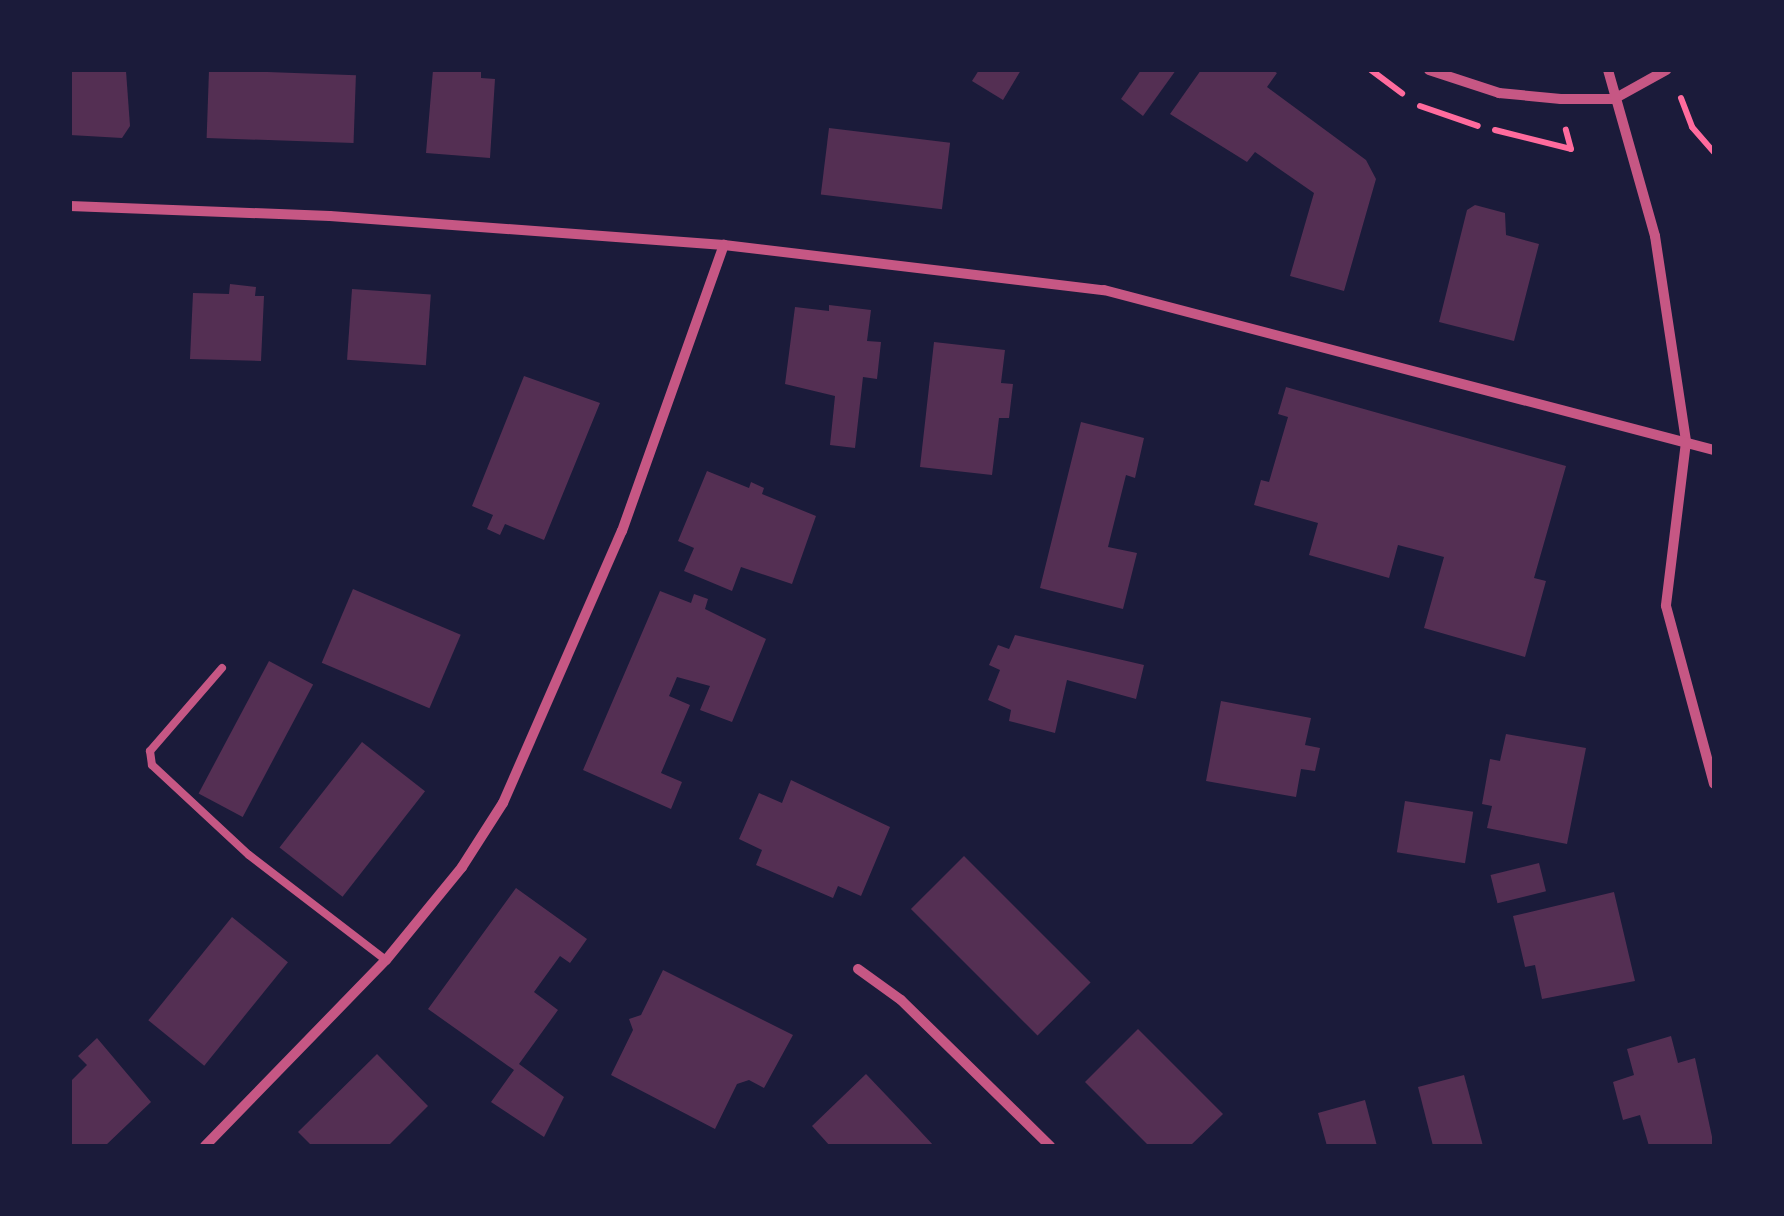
<!DOCTYPE html>
<style>
body{margin:0}
#map{position:relative;width:1784px;height:1216px;overflow:hidden;background:#1b1b3a;font-family:"PT Sans",sans-serif}
div>[style]{position:absolute}
.building>*{inset:0;background:#542f53;transform-origin:0 0}
.path>*{height:6px;margin:-3px;padding:0 3px;transform-origin:3px;border-radius:3px;background:#ff6b9d}
.service>*{height:8px;margin:-4px;padding:0 4px;transform-origin:4px;border-radius:4px;background:#c65784}
.minor>*{height:10px;margin:-5px;padding:0 5px;transform-origin:5px;border-radius:5px;background:#c65784}
span{translate:-50% -50%;white-space:nowrap;text-align:center;line-height:1.15;-webkit-text-stroke:9px #1b1b3a;paint-order:stroke}
.frame{position:absolute;inset:0;border:72px solid #1b1b3a;pointer-events:none}
</style>
<div id="map">
<div class="building">
<i style="clip-path:polygon(70px 70px,126px 71px,130px 126px,122px 138px,70px 135px)"></i>
<i style="left:209px;top:70px;width:147px;height:68px;rotate:2deg"></i>
<i style="clip-path:polygon(433px 70px,481px 70px,481px 78px,495px 79px,490px 158px,426px 153px)"></i>
<i style="clip-path:polygon(979px 70px,1021px 70px,1003px 100px,972px 81px)"></i>
<i style="clip-path:polygon(1141px 70px,1176px 70px,1143px 116px,1121px 99px)"></i>
<i style="clip-path:polygon(1201px 70px,1272px 70px,1277px 73px,1267px 87px,1366px 160px,1376px 179px,1344px 291px,1290px 276px,1314px 193px,1255px 152px,1247px 162px,1170px 114px)"></i>
<i style="left:829px;top:128px;width:122px;height:67px;rotate:7deg"></i>
<i style="clip-path:polygon(1475px 205px,1505px 213px,1506px 235px,1539px 244px,1514px 341px,1439px 322px,1467px 210px)"></i>
<i style="clip-path:polygon(230px 284px,256px 287px,255px 296px,264px 296px,261px 361px,190px 359px,193px 293px,229px 294px)"></i>
<i style="left:352px;top:289px;width:79px;height:71px;rotate:4deg"></i>
<i style="clip-path:polygon(829px 305px,871px 310px,867px 341px,881px 342px,877px 379px,863px 377px,855px 448px,830px 445px,835px 396px,785px 384px,795px 307px,829px 311px)"></i>
<i style="clip-path:polygon(934px 342px,1005px 350px,1001px 383px,1013px 384px,1009px 418px,999px 418px,992px 475px,920px 467px)"></i>
<i style="clip-path:polygon(524px 376px,600px 403px,544px 540px,505px 524px,500px 535px,487px 529px,493px 515px,472px 506px)"></i>
<i style="clip-path:polygon(1286px 387px,1566px 466px,1534px 578px,1546px 581px,1525px 657px,1424px 628px,1444px 557px,1398px 545px,1389px 578px,1309px 555px,1318px 523px,1254px 505px,1261px 480px,1269px 482px,1288px 417px,1278px 414px)"></i>
<i style="clip-path:polygon(1081px 422px,1144px 438px,1135px 478px,1126px 475px,1108px 547px,1137px 553px,1123px 609px,1040px 588px)"></i>
<i style="clip-path:polygon(707px 471px,749px 488px,751px 482px,764px 488px,762px 494px,816px 516px,792px 584px,741px 567px,732px 591px,684px 571px,694px 548px,678px 541px)"></i>
<i style="left:353px;top:589px;width:117px;height:80px;rotate:23deg"></i>
<i style="clip-path:polygon(660px 591px,691px 603px,694px 594px,708px 599px,705px 609px,766px 639px,732px 722px,700px 710px,710px 686px,677px 677px,669px 696px,690px 705px,661px 773px,682px 782px,671px 809px,583px 770px)"></i>
<i style="clip-path:polygon(1015px 635px,1144px 665px,1136px 699px,1067px 680px,1055px 733px,1009px 721px,1011px 710px,988px 700px,1000px 670px,989px 665px,998px 645px,1009px 649px)"></i>
<i style="left:269px;top:661px;width:50px;height:150px;rotate:28deg"></i>
<i style="clip-path:polygon(1221px 701px,1311px 718px,1305px 745px,1320px 748px,1315px 771px,1301px 769px,1296px 797px,1206px 781px)"></i>
<i style="clip-path:polygon(1506px 734px,1586px 748px,1567px 844px,1487px 828px,1492px 806px,1482px 804px,1490px 759px,1500px 761px)"></i>
<i style="left:362px;top:742px;width:80px;height:134px;rotate:38deg"></i>
<i style="clip-path:polygon(791px 780px,890px 827px,861px 896px,838px 886px,833px 898px,756px 865px,762px 850px,739px 839px,759px 793px,782px 803px)"></i>
<i style="left:1405px;top:801px;width:69px;height:52px;rotate:9deg"></i>
<i style="left:964px;top:856px;width:179px;height:75px;rotate:45deg"></i>
<i style="left:1539px;top:863px;width:29px;height:50px;rotate:76deg"></i>
<i style="clip-path:polygon(516px 888px,587px 939px,570px 963px,560px 956px,534px 992px,558px 1010px,519px 1064px,564px 1097px,544px 1137px,491px 1102px,514px 1070px,428px 1009px)"></i>
<i style="clip-path:polygon(1614px 892px,1635px 981px,1542px 999px,1535px 965px,1525px 967px,1513px 916px)"></i>
<i style="left:232px;top:917px;width:72px;height:133px;rotate:39deg"></i>
<i style="clip-path:polygon(663px 970px,793px 1035px,764px 1088px,749px 1080px,737px 1084px,715px 1129px,611px 1075px,633px 1030px,629px 1019px,641px 1015px)"></i>
<i style="clip-path:polygon(1138px 1029px,1223px 1114px,1190px 1146px,1149px 1146px,1085px 1082px)"></i>
<i style="clip-path:polygon(1671px 1036px,1678px 1063px,1695px 1058px,1714px 1146px,1649px 1146px,1640px 1115px,1623px 1120px,1613px 1082px,1634px 1075px,1627px 1049px)"></i>
<i style="clip-path:polygon(97px 1038px,151px 1102px,105px 1146px,70px 1146px,70px 1082px,87px 1065px,78px 1056px)"></i>
<i style="clip-path:polygon(377px 1054px,428px 1106px,388px 1146px,312px 1146px,298px 1132px)"></i>
<i style="clip-path:polygon(866px 1074px,907px 1117px,934px 1146px,830px 1146px,812px 1126px)"></i>
<i style="clip-path:polygon(1464px 1075px,1483px 1146px,1433px 1146px,1418px 1087px)"></i>
<i style="clip-path:polygon(1365px 1100px,1377px 1146px,1327px 1146px,1318px 1113px)"></i>
</div>
<div class="path">
<i style="left:1371px;top:70px;width:39px;rotate:37deg"></i>
<i style="left:1681px;top:98px;width:31px;rotate:69deg"></i>
<i style="left:1692px;top:127px;width:33px;rotate:49deg"></i>
<i style="left:1420px;top:106px;width:61px;rotate:19deg"></i>
<i style="left:1495px;top:130px;width:78px;rotate:14deg"></i>
<i style="left:1571px;top:149px;width:20px;rotate:-105deg"></i>
</div>
<div class="service">
<i style="left:222px;top:668px;width:110px;rotate:130.9deg"></i>
<i style="left:150px;top:751px;width:14px;rotate:82deg"></i>
<i style="left:152px;top:765px;width:132px;rotate:42.9deg"></i>
<i style="left:249px;top:855px;width:173px;rotate:37.5deg"></i>
</div>
<div class="minor">
<i style="left:1429px;top:70px;width:74px;rotate:18.2deg"></i>
<i style="left:1499px;top:93px;width:62px;rotate:5.5deg"></i>
<i style="left:1561px;top:99px;width:53px"></i>
<i style="left:1614px;top:99px;width:60px;rotate:-29.1deg"></i>
<i style="left:1608px;top:70px;width:173px;rotate:74.2deg"></i>
<i style="left:1655px;top:236px;width:208px;rotate:81.4deg"></i>
<i style="left:1686px;top:442px;width:165px;rotate:97deg"></i>
<i style="left:1666px;top:606px;width:184px;rotate:74.9deg"></i>
<i style="left:70px;top:206px;width:260px;rotate:2.2deg"></i>
<i style="left:330px;top:216px;width:395px;rotate:4.2deg"></i>
<i style="left:724px;top:245px;width:383px;rotate:6.8deg"></i>
<i style="left:1104px;top:290px;width:631px;rotate:14.7deg"></i>
<i style="left:858px;top:969px;width:53px;rotate:35.8deg"></i>
<i style="left:901px;top:1000px;width:209px;rotate:44.4deg"></i>
<i style="left:205px;top:1146px;width:260px;rotate:-45.8deg"></i>
<i style="left:386px;top:960px;width:120px;rotate:-50.7deg"></i>
<i style="left:462px;top:867px;width:76px;rotate:-57.4deg"></i>
<i style="left:503px;top:803px;width:297px;rotate:-66.4deg"></i>
<i style="left:622px;top:531px;width:304px;rotate:-70.4deg"></i>
</div>
<div class="frame"></div>
</div>
